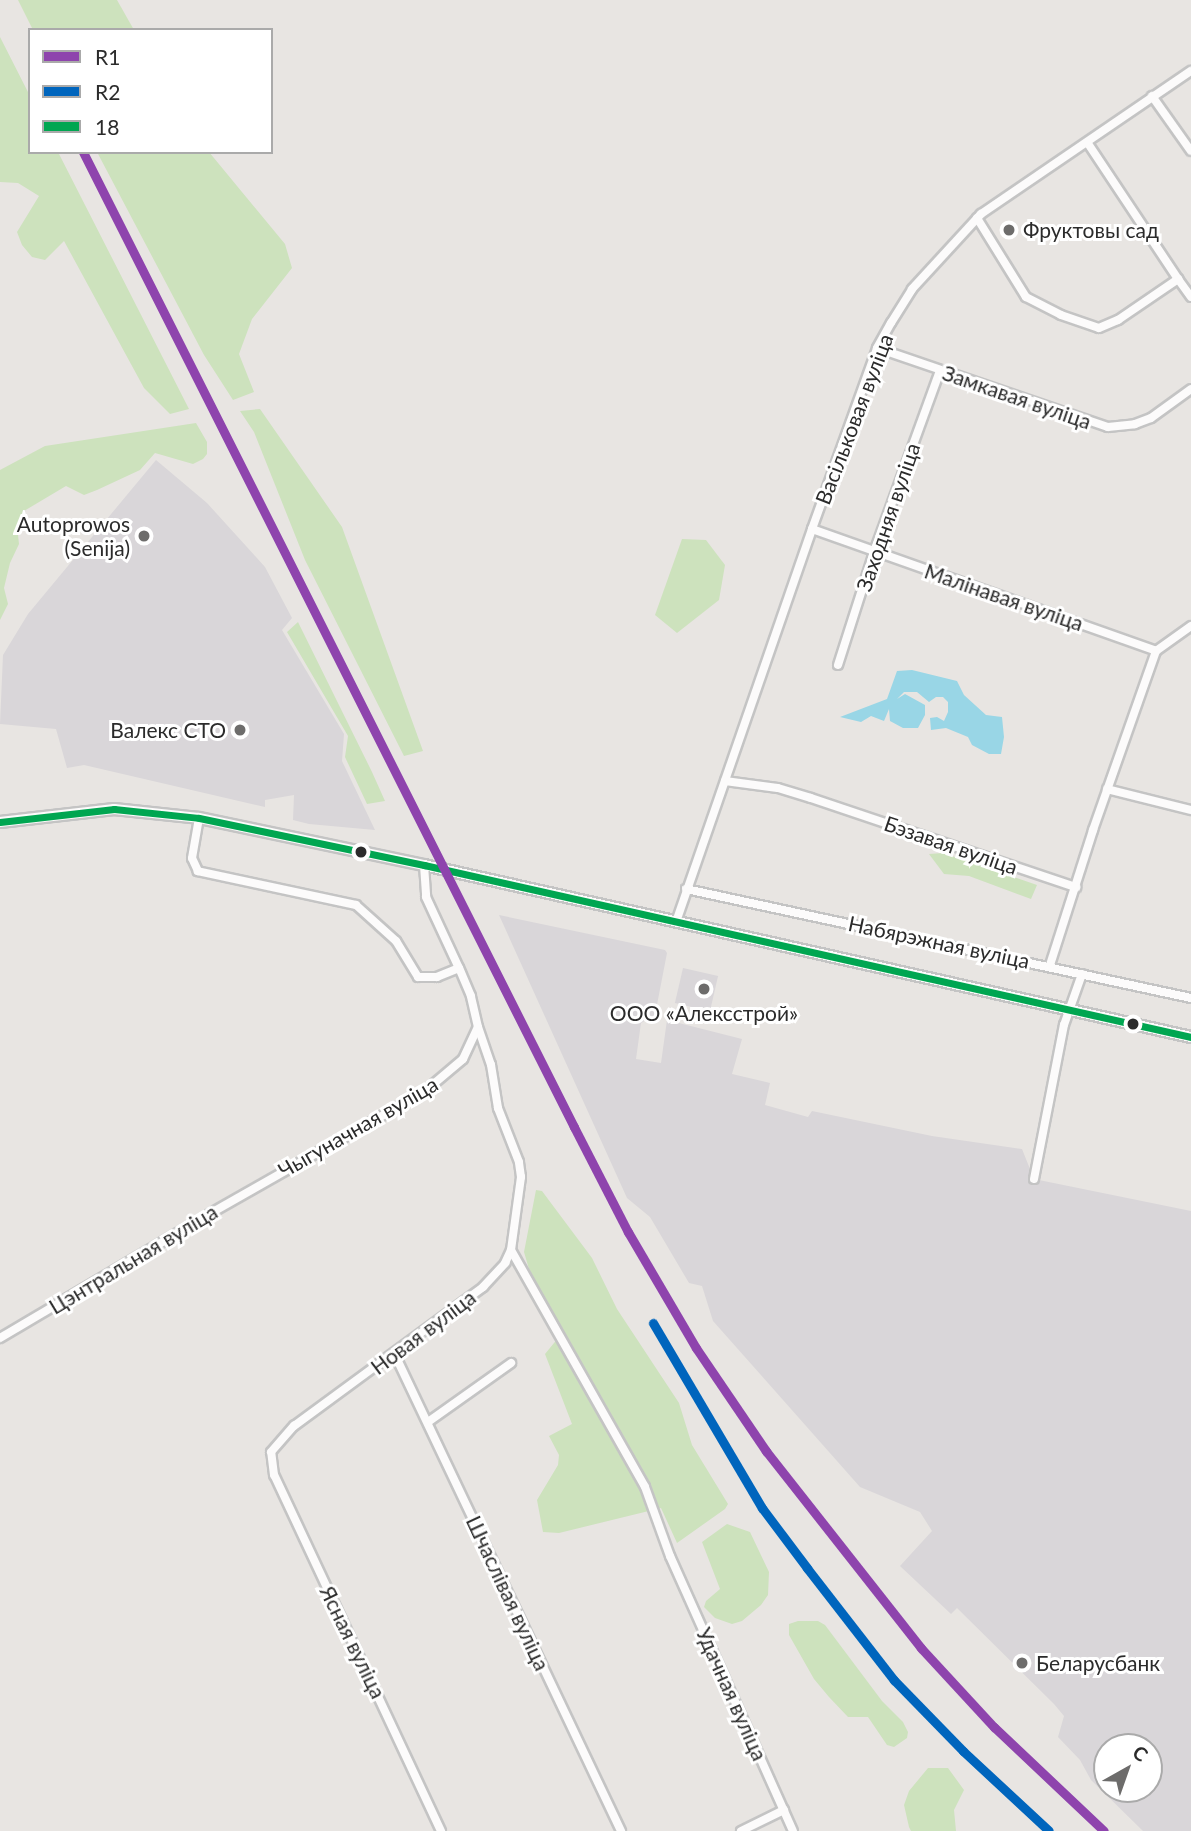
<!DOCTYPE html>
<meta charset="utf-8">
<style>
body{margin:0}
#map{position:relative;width:1191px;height:1831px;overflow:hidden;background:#e8e5e2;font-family:Lato,sans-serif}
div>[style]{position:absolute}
.industrial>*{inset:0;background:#d9d6d9;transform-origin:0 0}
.green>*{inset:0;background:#cde2bd}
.water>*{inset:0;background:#99d6e6}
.roads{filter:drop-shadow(2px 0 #c4c4c4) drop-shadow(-2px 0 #c4c4c4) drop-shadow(0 2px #c4c4c4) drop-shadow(0 -2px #c4c4c4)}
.street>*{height:8px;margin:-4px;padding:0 4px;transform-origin:4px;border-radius:4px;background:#fcfbfb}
.secondary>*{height:10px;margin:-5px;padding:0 5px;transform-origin:5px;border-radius:5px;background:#fcfbfb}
.bus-1>*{height:7px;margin:-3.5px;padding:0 3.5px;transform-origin:3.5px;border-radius:3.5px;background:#00a651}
.rail-1>*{height:9px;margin:-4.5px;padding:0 4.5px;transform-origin:4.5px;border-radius:4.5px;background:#8e44ad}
.rail-2>*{height:9px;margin:-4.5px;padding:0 4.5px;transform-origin:4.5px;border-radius:4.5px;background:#0065bd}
.dots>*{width:19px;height:19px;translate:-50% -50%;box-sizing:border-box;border:4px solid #fff;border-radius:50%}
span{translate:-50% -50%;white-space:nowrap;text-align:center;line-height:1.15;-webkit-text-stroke:6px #fff;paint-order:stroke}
.poi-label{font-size:21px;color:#2b2b2b}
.left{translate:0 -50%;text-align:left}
.right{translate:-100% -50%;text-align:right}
.street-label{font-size:21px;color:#2b2b2b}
.legend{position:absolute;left:28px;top:28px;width:245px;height:126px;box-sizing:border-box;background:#fff;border:2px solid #aaa;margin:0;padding:9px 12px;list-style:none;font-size:21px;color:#2b2b2b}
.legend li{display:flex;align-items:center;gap:14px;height:35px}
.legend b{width:35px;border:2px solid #aaa}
.north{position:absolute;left:1093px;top:1733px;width:70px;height:70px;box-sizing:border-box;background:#fff;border:2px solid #aaa;border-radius:50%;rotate:40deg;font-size:19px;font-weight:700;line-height:28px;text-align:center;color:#2b2b2b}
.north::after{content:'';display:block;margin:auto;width:24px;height:32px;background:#6d6c6b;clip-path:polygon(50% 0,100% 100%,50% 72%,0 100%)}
</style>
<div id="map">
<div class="industrial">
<i style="clip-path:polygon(156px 460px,207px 503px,265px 567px,292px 618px,282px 630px,344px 734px,342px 761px,375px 830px,309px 824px,293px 820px,294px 795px,265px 800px,265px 807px,84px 765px,67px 768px,56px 729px,0 724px,3px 655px,28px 614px)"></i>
<i style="clip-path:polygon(evenodd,499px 915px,665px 950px,667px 953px,655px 1015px,641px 1023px,636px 1059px,661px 1063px,667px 1020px,742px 1039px,732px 1074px,770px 1083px,765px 1105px,808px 1117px,812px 1111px,932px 1136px,1022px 1149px,1034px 1179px,1191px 1211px,1191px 1831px,1143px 1831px,1091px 1780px,1080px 1760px,1058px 1737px,1064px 1716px,1054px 1704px,957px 1608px,951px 1614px,900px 1566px,932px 1531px,920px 1512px,860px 1487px,713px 1321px,702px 1286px,689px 1283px,650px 1217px,627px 1198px,499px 915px,1107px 1747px,1149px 1747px,1149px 1789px,1107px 1789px,1107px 1747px)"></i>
<i style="left:683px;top:968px;width:36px;height:36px;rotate:13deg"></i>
</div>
<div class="green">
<i style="clip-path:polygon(18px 0,117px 0,134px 30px,33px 30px)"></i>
<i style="clip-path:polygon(0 37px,30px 96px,30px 152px,58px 152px,189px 409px,170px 414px,144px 388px,64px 241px,45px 260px,32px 257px,22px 245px,17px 232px,39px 196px,18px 183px,0 182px)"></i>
<i style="clip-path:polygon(97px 152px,209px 152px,285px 244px,292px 268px,252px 319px,239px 354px,254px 392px,233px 400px,204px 355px)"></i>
<i style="clip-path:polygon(260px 409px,342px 527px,423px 751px,404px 756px,305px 560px,254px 432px,240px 411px)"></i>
<i style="clip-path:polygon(196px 423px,207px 442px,207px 454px,203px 459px,193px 464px,155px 453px,140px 470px,97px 490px,84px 495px,66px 486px,24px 511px,17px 526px,19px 544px,10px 563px,4px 588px,8px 604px,0 620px,0 470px,45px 446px)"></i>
<i style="clip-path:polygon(682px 539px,706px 540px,725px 565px,719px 600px,677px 633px,655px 615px)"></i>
<i style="clip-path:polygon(298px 622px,372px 772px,385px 801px,367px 804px,345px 757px,348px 736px,287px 632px)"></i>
<i style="clip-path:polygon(943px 853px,1037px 885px,1031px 899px,969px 876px,944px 874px,929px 854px)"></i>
<i style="clip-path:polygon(536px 1190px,542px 1191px,592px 1258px,617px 1309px,679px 1403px,692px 1445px,728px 1504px,725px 1509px,677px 1543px,661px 1508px,559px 1533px,543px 1532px,537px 1500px,558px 1465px,559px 1455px,549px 1436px,572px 1424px,545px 1354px,563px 1332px,529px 1269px,524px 1252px)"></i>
<i style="clip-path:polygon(727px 1524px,750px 1532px,769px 1572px,768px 1595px,761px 1605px,742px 1621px,732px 1624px,715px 1618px,704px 1607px,706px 1601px,720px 1589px,702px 1542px)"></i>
<i style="clip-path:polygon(798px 1621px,818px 1621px,825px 1625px,882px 1701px,903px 1722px,908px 1732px,907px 1738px,894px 1747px,887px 1745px,868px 1717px,848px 1717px,829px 1697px,814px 1679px,789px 1635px,789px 1624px)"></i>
<i style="clip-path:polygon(928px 1768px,948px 1768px,964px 1790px,954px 1810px,956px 1831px,911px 1831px,909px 1827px,904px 1805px,909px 1791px)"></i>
</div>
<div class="water">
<i style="clip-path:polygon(912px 670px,957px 681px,964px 695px,986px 715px,1002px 717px,1004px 737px,1001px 754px,989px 754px,972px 745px,968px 737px,946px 728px,931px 730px,930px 718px,937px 717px,944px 721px,948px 712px,948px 702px,943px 697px,936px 697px,929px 702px,917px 692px,904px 692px,897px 699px,905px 694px,925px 705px,925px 715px,918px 728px,903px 728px,890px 721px,889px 709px,884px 721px,871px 716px,861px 722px,840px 717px,887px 699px,897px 671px)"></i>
</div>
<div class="roads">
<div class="street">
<i style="left:1152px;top:96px;width:67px;rotate:54.7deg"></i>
<i style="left:977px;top:218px;width:93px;rotate:58.2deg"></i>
<i style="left:1026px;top:297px;width:39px;rotate:27deg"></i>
<i style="left:1061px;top:315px;width:40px;rotate:18.9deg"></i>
<i style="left:1099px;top:328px;width:21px;rotate:-23deg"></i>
<i style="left:1118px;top:320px;width:73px;rotate:-34.3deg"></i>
<i style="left:1178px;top:279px;width:164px;rotate:-123.6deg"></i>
<i style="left:1178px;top:279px;width:22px;rotate:54deg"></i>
<i style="left:877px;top:348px;width:244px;rotate:18.9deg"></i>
<i style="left:1108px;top:427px;width:27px;rotate:-6deg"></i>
<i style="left:1135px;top:424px;width:17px;rotate:-21deg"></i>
<i style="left:1151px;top:418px;width:49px;rotate:-35.9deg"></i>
<i style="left:812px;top:529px;width:365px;rotate:19.5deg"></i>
<i style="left:1156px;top:651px;width:43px;rotate:-35.5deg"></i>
<i style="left:838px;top:665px;width:119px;rotate:-72.3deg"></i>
<i style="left:874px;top:552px;width:193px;rotate:-70deg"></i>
<i style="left:725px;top:781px;width:53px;rotate:7.5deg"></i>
<i style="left:778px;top:788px;width:34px;rotate:17deg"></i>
<i style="left:811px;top:798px;width:280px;rotate:18.6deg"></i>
<i style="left:1107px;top:789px;width:87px;rotate:14deg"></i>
<i style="left:424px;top:865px;width:32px;rotate:86deg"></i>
<i style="left:426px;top:897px;width:78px;rotate:65.1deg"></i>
<i style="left:686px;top:889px;width:517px;rotate:12.18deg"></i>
<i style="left:676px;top:922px;width:416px;rotate:-70.9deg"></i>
<i style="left:812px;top:529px;width:192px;rotate:-70.2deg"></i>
<i style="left:877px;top:348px;width:29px;rotate:-61deg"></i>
<i style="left:891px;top:323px;width:40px;rotate:-58deg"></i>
<i style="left:912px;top:289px;width:102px;rotate:-47.4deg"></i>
<i style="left:981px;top:214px;width:254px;rotate:-34.3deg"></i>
<i style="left:1050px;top:965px;width:142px;rotate:-72.3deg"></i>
<i style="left:1093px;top:830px;width:190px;rotate:-70.6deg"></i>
<i style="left:1034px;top:1179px;width:157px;rotate:-79deg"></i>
<i style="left:1064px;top:1025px;width:54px;rotate:-70.6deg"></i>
<i style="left:511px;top:1250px;width:272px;rotate:60.5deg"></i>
<i style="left:645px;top:1487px;width:73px;rotate:70.1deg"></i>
<i style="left:670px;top:1556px;width:301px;rotate:65.9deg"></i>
<i style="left:0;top:1338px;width:245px;rotate:-30.6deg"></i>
<i style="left:211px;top:1213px;width:245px;rotate:-29.6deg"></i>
<i style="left:424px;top:1092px;width:51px;rotate:-40.2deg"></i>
<i style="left:463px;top:1059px;width:35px;rotate:-65deg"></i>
<i style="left:478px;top:1027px;width:32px;rotate:-103deg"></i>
<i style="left:471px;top:996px;width:30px;rotate:-113deg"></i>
<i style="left:459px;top:968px;width:24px;rotate:158deg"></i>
<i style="left:437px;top:977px;width:19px;rotate:180deg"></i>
<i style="left:418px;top:977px;width:42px;rotate:-121.4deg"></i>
<i style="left:396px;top:941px;width:54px;rotate:-138deg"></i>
<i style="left:356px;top:905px;width:162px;rotate:-167.9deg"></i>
<i style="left:198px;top:871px;width:14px;rotate:-115deg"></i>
<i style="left:192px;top:858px;width:41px;rotate:-80.1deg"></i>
<i style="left:395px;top:1355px;width:527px;rotate:64.6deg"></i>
<i style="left:428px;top:1422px;width:102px;rotate:-35.4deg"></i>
<i style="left:441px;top:1831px;width:393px;rotate:-115.1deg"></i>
<i style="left:274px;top:1475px;width:23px;rotate:-97deg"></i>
<i style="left:271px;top:1452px;width:35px;rotate:-49deg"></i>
<i style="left:294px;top:1426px;width:235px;rotate:-36.3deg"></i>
<i style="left:483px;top:1287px;width:33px;rotate:-47deg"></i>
<i style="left:505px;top:1263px;width:14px;rotate:-65deg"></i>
<i style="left:511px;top:1250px;width:74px;rotate:-82.2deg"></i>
<i style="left:521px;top:1177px;width:15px;rotate:-98deg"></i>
<i style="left:519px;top:1162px;width:58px;rotate:-111.3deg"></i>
<i style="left:498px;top:1108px;width:44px;rotate:-99.2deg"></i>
<i style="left:491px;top:1065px;width:40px;rotate:-108.9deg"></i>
<i style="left:741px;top:1831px;width:48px;rotate:-26deg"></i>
</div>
<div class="secondary">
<i style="left:0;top:822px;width:115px;rotate:-6.5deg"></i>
<i style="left:114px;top:809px;width:85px;rotate:6deg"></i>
<i style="left:199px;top:818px;width:230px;rotate:11.8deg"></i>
<i style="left:424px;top:865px;width:786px;rotate:12.64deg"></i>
</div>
</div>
<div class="bus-1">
<i style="left:0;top:822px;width:115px;rotate:-6.5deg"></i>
<i style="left:114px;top:809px;width:85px;rotate:6deg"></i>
<i style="left:199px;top:818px;width:230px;rotate:11.8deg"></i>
<i style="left:424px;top:865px;width:786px;rotate:12.64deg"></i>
</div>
<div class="rail-1">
<i style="left:83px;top:152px;width:1092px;rotate:63.27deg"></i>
<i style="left:574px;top:1127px;width:118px;rotate:62.8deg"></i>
<i style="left:628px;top:1232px;width:134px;rotate:59.6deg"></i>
<i style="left:696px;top:1348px;width:125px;rotate:55.8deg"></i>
<i style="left:766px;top:1451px;width:251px;rotate:51.8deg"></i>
<i style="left:921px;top:1648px;width:108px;rotate:47.3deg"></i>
<i style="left:994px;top:1727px;width:151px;rotate:43.4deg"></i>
</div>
<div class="rail-2">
<i style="left:653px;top:1323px;width:215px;rotate:59.5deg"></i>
<i style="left:762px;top:1508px;width:75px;rotate:53.1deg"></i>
<i style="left:807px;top:1568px;width:142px;rotate:52.2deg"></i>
<i style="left:894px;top:1680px;width:99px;rotate:45.8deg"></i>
<i style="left:963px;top:1751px;width:117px;rotate:42.9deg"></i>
</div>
<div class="dots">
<i style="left:1009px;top:230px;background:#6d6c6b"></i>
<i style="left:144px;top:536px;background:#6d6c6b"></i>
<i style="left:240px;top:730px;background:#6d6c6b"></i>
<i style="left:361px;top:852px;background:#2b2b2b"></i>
<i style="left:704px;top:989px;background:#6d6c6b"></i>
<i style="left:1133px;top:1024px;background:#2b2b2b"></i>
<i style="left:1022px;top:1663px;background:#6d6c6b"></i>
</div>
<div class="poi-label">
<span class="left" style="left:1023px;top:230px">Фруктовы сад</span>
<span class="right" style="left:130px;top:536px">Autoprowos<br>(Senija)</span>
<span class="right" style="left:226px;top:730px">Валекс СТО</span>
<span style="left:704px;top:1013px">ООО «Алексстрой»</span>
<span class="left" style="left:1036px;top:1663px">Беларусбанк</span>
</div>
<div class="street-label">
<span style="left:1017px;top:397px;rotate:19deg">Замкавая вуліца</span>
<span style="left:854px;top:419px;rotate:-69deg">Васільковая вуліца</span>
<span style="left:888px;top:517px;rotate:-71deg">Заходняя вуліца</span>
<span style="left:1004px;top:597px;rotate:19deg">Малінавая вуліца</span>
<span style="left:951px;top:845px;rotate:19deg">Бэзавая вуліца</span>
<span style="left:939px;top:942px;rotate:12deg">Набярэжная вуліца</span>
<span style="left:358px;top:1127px;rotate:-30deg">Чыгуначная вуліца</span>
<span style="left:133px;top:1259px;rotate:-31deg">Цэнтральная вуліца</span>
<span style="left:423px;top:1332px;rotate:-37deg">Новая вуліца</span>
<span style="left:508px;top:1593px;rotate:65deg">Шчаслівая вуліца</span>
<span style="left:353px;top:1642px;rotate:64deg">Ясная вуліца</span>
<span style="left:732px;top:1694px;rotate:66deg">Удачная вуліца</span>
</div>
<ul class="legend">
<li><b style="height:9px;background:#8e44ad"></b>R1</li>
<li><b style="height:9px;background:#0065bd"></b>R2</li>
<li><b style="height:9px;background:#00a651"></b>18</li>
</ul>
<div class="north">С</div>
</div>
